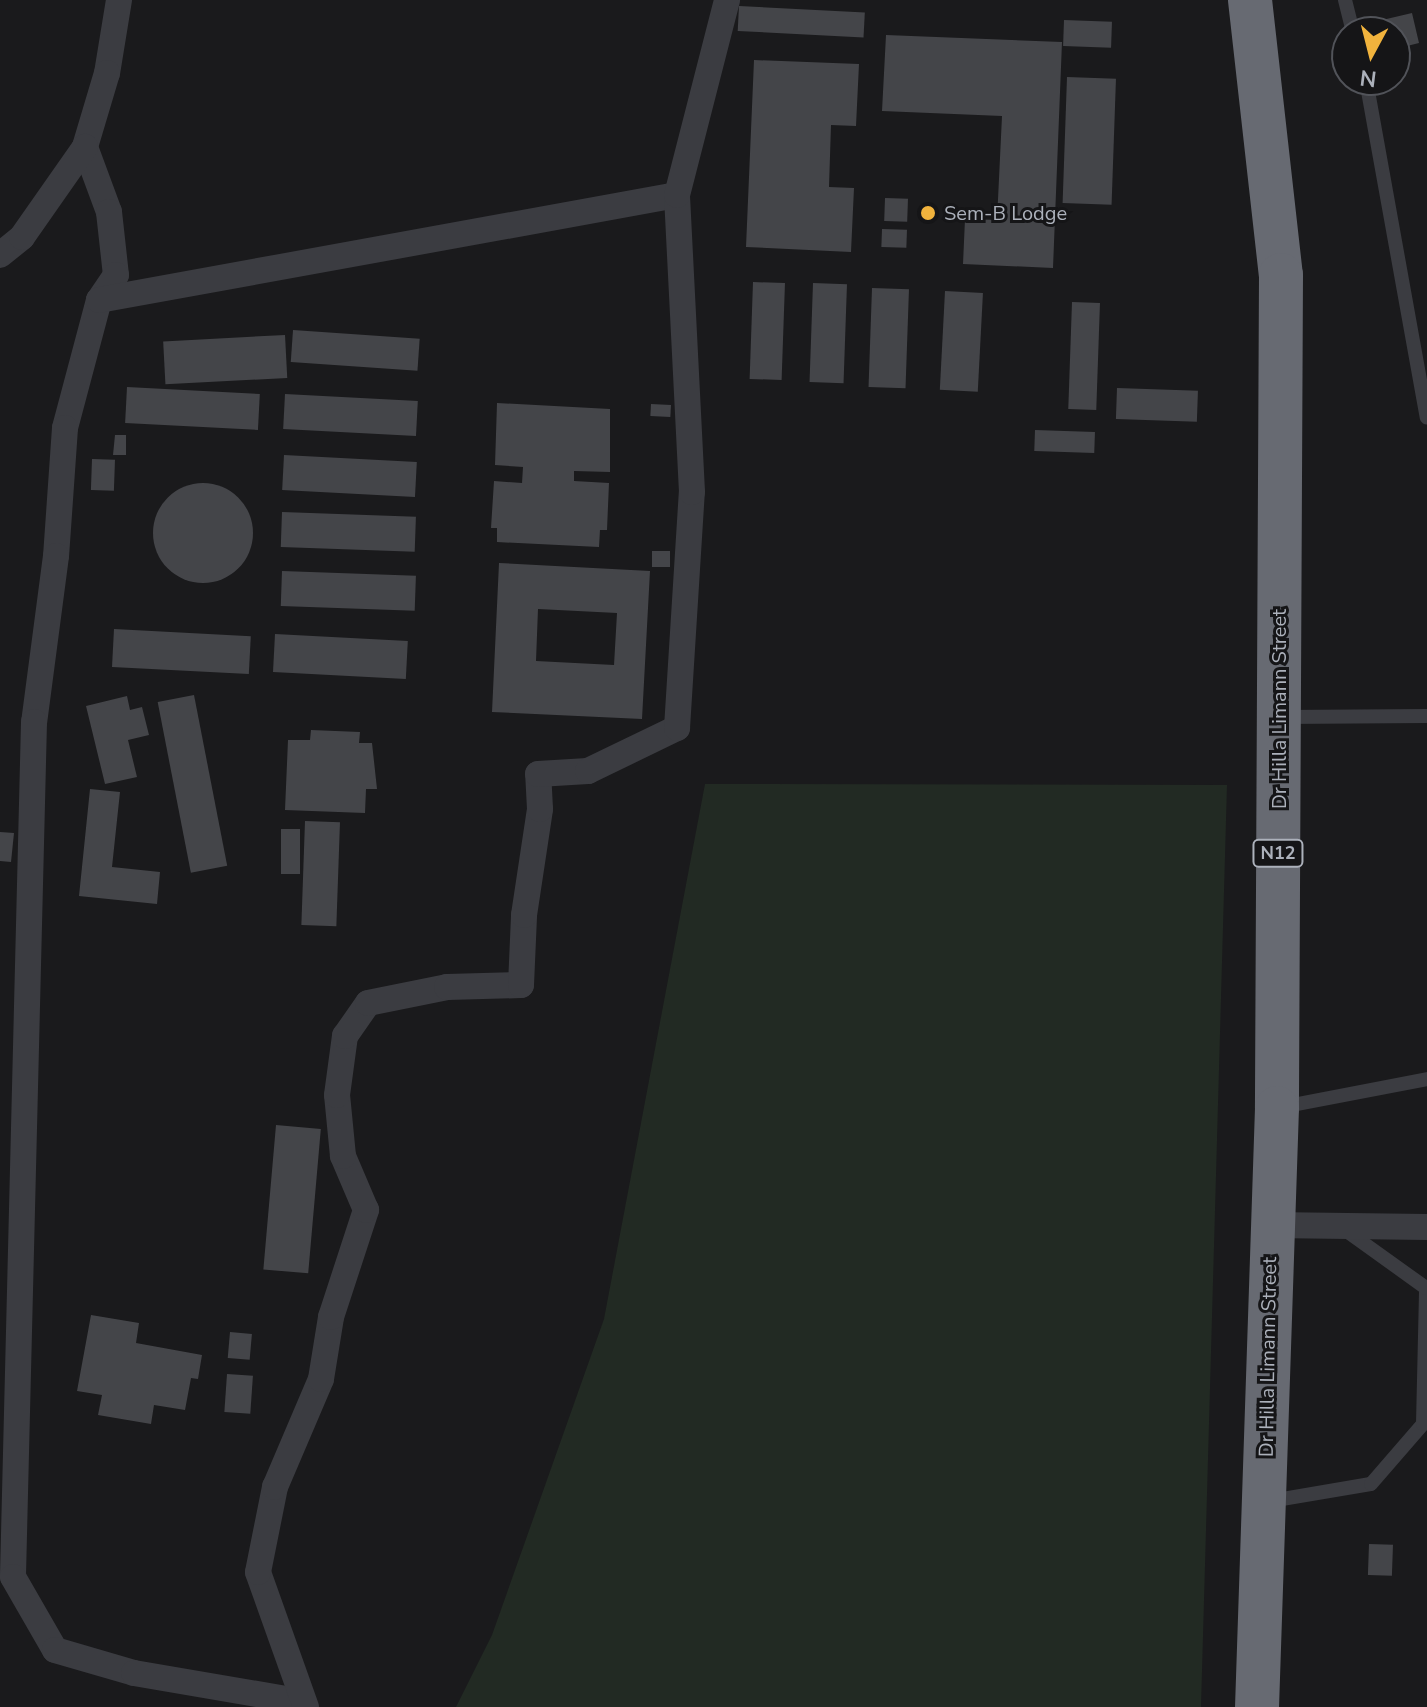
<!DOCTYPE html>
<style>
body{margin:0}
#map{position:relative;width:1427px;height:1707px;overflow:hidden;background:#1a1a1c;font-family:"Nunito Sans",sans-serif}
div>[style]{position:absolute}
.green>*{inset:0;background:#222a23}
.building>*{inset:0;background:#444549;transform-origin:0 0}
.round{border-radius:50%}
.lane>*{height:14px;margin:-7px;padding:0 7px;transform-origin:7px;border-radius:7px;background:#3b3c41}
.street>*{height:26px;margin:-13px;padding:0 13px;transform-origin:13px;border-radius:13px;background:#3b3c41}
.highway>*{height:44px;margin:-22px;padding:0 22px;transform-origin:22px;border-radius:22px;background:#676a72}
.dots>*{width:22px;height:22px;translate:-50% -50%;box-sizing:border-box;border:4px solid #151517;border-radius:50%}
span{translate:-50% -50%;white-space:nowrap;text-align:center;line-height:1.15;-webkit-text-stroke:6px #151517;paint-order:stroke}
.shield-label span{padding:2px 6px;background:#151517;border:2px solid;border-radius:6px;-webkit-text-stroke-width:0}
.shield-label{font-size:18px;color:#acb1bb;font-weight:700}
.poi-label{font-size:20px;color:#acb1bb}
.left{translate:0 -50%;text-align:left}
.street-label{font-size:20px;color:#acb1bb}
.north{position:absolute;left:1331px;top:16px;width:80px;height:80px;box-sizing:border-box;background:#151517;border:2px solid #515359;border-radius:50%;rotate:187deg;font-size:22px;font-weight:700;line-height:32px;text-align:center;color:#acb1bb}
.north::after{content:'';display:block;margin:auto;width:28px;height:36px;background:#f1b33d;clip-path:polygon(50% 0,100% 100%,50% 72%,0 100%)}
</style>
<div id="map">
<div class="green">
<i style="clip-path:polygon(705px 784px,1227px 785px,1201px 1707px,456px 1707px,492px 1635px,604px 1319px)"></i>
</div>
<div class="building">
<i style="left:739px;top:6px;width:126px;height:25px;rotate:3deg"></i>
<i style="clip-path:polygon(1412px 13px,1419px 43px,1395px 49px,1395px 32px,1381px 32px,1378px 21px)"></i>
<i style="left:1064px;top:20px;width:48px;height:26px;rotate:2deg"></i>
<i style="clip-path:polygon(886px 35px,1062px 42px,1053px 268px,963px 264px,965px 219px,997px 220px,1002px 116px,882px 111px)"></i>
<i style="clip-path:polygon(754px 60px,859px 64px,856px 126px,831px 125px,829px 187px,854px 188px,851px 252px,746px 247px)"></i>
<i style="left:1067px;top:77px;width:49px;height:126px;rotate:2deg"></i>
<i style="left:885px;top:198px;width:23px;height:23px;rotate:2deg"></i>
<i style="left:882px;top:229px;width:25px;height:18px;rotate:2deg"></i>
<i style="left:753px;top:282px;width:32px;height:97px;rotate:2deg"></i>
<i style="left:813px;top:283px;width:34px;height:99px;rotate:2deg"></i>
<i style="left:872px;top:288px;width:37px;height:99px;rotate:2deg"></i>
<i style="left:945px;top:291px;width:38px;height:99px;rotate:3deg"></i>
<i style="left:1072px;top:302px;width:28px;height:107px;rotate:2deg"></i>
<i style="left:293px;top:330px;width:127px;height:32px;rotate:4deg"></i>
<i style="left:285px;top:335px;width:43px;height:122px;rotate:87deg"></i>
<i style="left:127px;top:387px;width:133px;height:36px;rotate:3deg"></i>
<i style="left:1117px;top:388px;width:81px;height:31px;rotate:2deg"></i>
<i style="left:285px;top:394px;width:133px;height:35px;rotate:3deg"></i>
<i style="clip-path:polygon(497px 403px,610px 409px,610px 472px,574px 471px,574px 481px,609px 483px,607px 530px,600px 530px,599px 547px,497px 542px,497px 528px,491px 528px,494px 481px,522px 483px,523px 467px,495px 465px)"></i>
<i style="left:651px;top:404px;width:20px;height:12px;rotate:3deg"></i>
<i style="left:1035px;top:430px;width:60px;height:21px;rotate:2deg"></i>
<i style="clip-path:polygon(115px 435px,126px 435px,126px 455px,113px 455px)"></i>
<i style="left:284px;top:455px;width:133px;height:35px;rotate:3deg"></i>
<i style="left:92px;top:459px;width:23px;height:31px;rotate:2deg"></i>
<i class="round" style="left:153px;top:483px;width:100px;height:100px"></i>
<i style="left:282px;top:512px;width:134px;height:35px;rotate:2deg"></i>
<i style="left:652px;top:551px;width:18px;height:16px"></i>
<i style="clip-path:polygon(evenodd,499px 563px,650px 571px,642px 719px,492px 712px,499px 563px,538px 609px,617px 613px,614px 665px,536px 661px,538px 609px)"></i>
<i style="left:282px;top:571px;width:134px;height:35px;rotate:2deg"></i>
<i style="left:114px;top:629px;width:137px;height:38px;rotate:3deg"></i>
<i style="left:275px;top:634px;width:133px;height:38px;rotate:3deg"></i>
<i style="left:194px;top:695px;width:174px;height:37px;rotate:79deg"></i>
<i style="clip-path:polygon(127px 696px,130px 710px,142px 707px,149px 735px,128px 740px,137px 777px,105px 784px,86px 706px)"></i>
<i style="clip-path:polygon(311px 730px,360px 732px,359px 743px,372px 743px,377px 789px,366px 789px,365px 813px,285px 810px,288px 740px,310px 740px)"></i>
<i style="clip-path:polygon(90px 789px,120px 792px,112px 867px,160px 872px,157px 904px,79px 896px)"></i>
<i style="left:305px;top:821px;width:35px;height:104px;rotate:2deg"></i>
<i style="left:281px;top:829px;width:19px;height:45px"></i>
<i style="clip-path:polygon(0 832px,14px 833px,11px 862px,0 861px)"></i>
<i style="left:276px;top:1125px;width:45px;height:145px;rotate:5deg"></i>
<i style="clip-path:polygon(91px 1315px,139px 1323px,136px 1343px,202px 1355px,198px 1379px,191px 1378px,185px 1410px,154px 1405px,151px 1424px,98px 1415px,102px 1395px,77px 1391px)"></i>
<i style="left:230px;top:1332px;width:22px;height:26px;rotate:5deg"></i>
<i style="left:227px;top:1374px;width:26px;height:38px;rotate:4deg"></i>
<i style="left:1369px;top:1544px;width:24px;height:31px;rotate:2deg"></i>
</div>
<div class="lane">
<i style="left:1345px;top:0;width:33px;rotate:76deg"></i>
<i style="left:1366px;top:80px;width:343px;rotate:79.8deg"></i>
<i style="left:1283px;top:717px;width:144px;rotate:-0.4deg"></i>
<i style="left:1282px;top:1107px;width:148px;rotate:-10.9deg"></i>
<i style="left:1270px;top:1501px;width:102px;rotate:-9.6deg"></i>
<i style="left:1371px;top:1484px;width:79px;rotate:-49.1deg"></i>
<i style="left:1423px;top:1424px;width:136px;rotate:-88.7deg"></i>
<i style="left:1426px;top:1288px;width:101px;rotate:-144.3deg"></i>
</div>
<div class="street">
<i style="left:119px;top:0;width:74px;rotate:99.3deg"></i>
<i style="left:107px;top:73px;width:77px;rotate:106.6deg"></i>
<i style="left:85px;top:147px;width:69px;rotate:69.7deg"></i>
<i style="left:109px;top:212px;width:63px;rotate:83.7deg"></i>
<i style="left:116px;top:275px;width:30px;rotate:124deg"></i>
<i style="left:99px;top:300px;width:132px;rotate:104.9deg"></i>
<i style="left:65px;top:428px;width:128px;rotate:94deg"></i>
<i style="left:56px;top:556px;width:167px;rotate:97.5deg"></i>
<i style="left:34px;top:722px;width:855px;rotate:91.41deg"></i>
<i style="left:13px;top:1577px;width:84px;rotate:60.1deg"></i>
<i style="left:55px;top:1650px;width:82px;rotate:16.2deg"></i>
<i style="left:134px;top:1673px;width:172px;rotate:9.7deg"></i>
<i style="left:0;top:255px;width:28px;rotate:-39deg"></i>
<i style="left:22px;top:237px;width:110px;rotate:-55deg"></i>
<i style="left:99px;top:300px;width:587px;rotate:-10.3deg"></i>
<i style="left:1270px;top:1225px;width:157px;rotate:0.7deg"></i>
<i style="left:306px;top:1707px;width:143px;rotate:-109.6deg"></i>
<i style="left:258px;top:1572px;width:87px;rotate:-78.7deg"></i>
<i style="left:275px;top:1487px;width:117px;rotate:-66.9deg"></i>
<i style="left:321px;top:1379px;width:63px;rotate:-80.8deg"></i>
<i style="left:331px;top:1317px;width:113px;rotate:-71.9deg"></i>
<i style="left:366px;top:1210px;width:59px;rotate:-113.1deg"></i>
<i style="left:343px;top:1156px;width:61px;rotate:-95.6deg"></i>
<i style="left:337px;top:1095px;width:60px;rotate:-82.3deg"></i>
<i style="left:345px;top:1036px;width:40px;rotate:-55.1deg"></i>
<i style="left:368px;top:1003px;width:81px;rotate:-11.4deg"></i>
<i style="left:447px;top:987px;width:74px;rotate:-1.5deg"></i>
<i style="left:521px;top:985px;width:70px;rotate:-87.5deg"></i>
<i style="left:524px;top:915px;width:107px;rotate:-81.4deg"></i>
<i style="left:540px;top:809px;width:35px;rotate:-93deg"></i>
<i style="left:538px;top:774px;width:50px;rotate:-3.4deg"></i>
<i style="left:588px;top:771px;width:99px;rotate:-25.8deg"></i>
<i style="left:677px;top:728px;width:236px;rotate:-86.4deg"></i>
<i style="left:692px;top:492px;width:297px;rotate:-92.9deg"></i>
<i style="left:677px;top:195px;width:201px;rotate:-75.6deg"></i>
</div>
<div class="highway">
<i style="left:1250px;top:0;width:277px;rotate:83.6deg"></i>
<i style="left:1281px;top:275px;width:833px;rotate:90.28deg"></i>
<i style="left:1277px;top:1108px;width:599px;rotate:91.91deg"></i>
</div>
<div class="dots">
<i style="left:928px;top:213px;background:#f1b33d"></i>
</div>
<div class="shield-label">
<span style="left:1278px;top:853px">N12</span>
</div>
<div class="poi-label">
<span class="left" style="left:944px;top:213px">Sem-B Lodge</span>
</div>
<div class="street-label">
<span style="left:1279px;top:709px;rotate:-90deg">Dr Hilla Limann Street</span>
<span style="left:1268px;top:1357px;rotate:-89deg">Dr Hilla Limann Street</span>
</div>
<div class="north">N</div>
</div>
